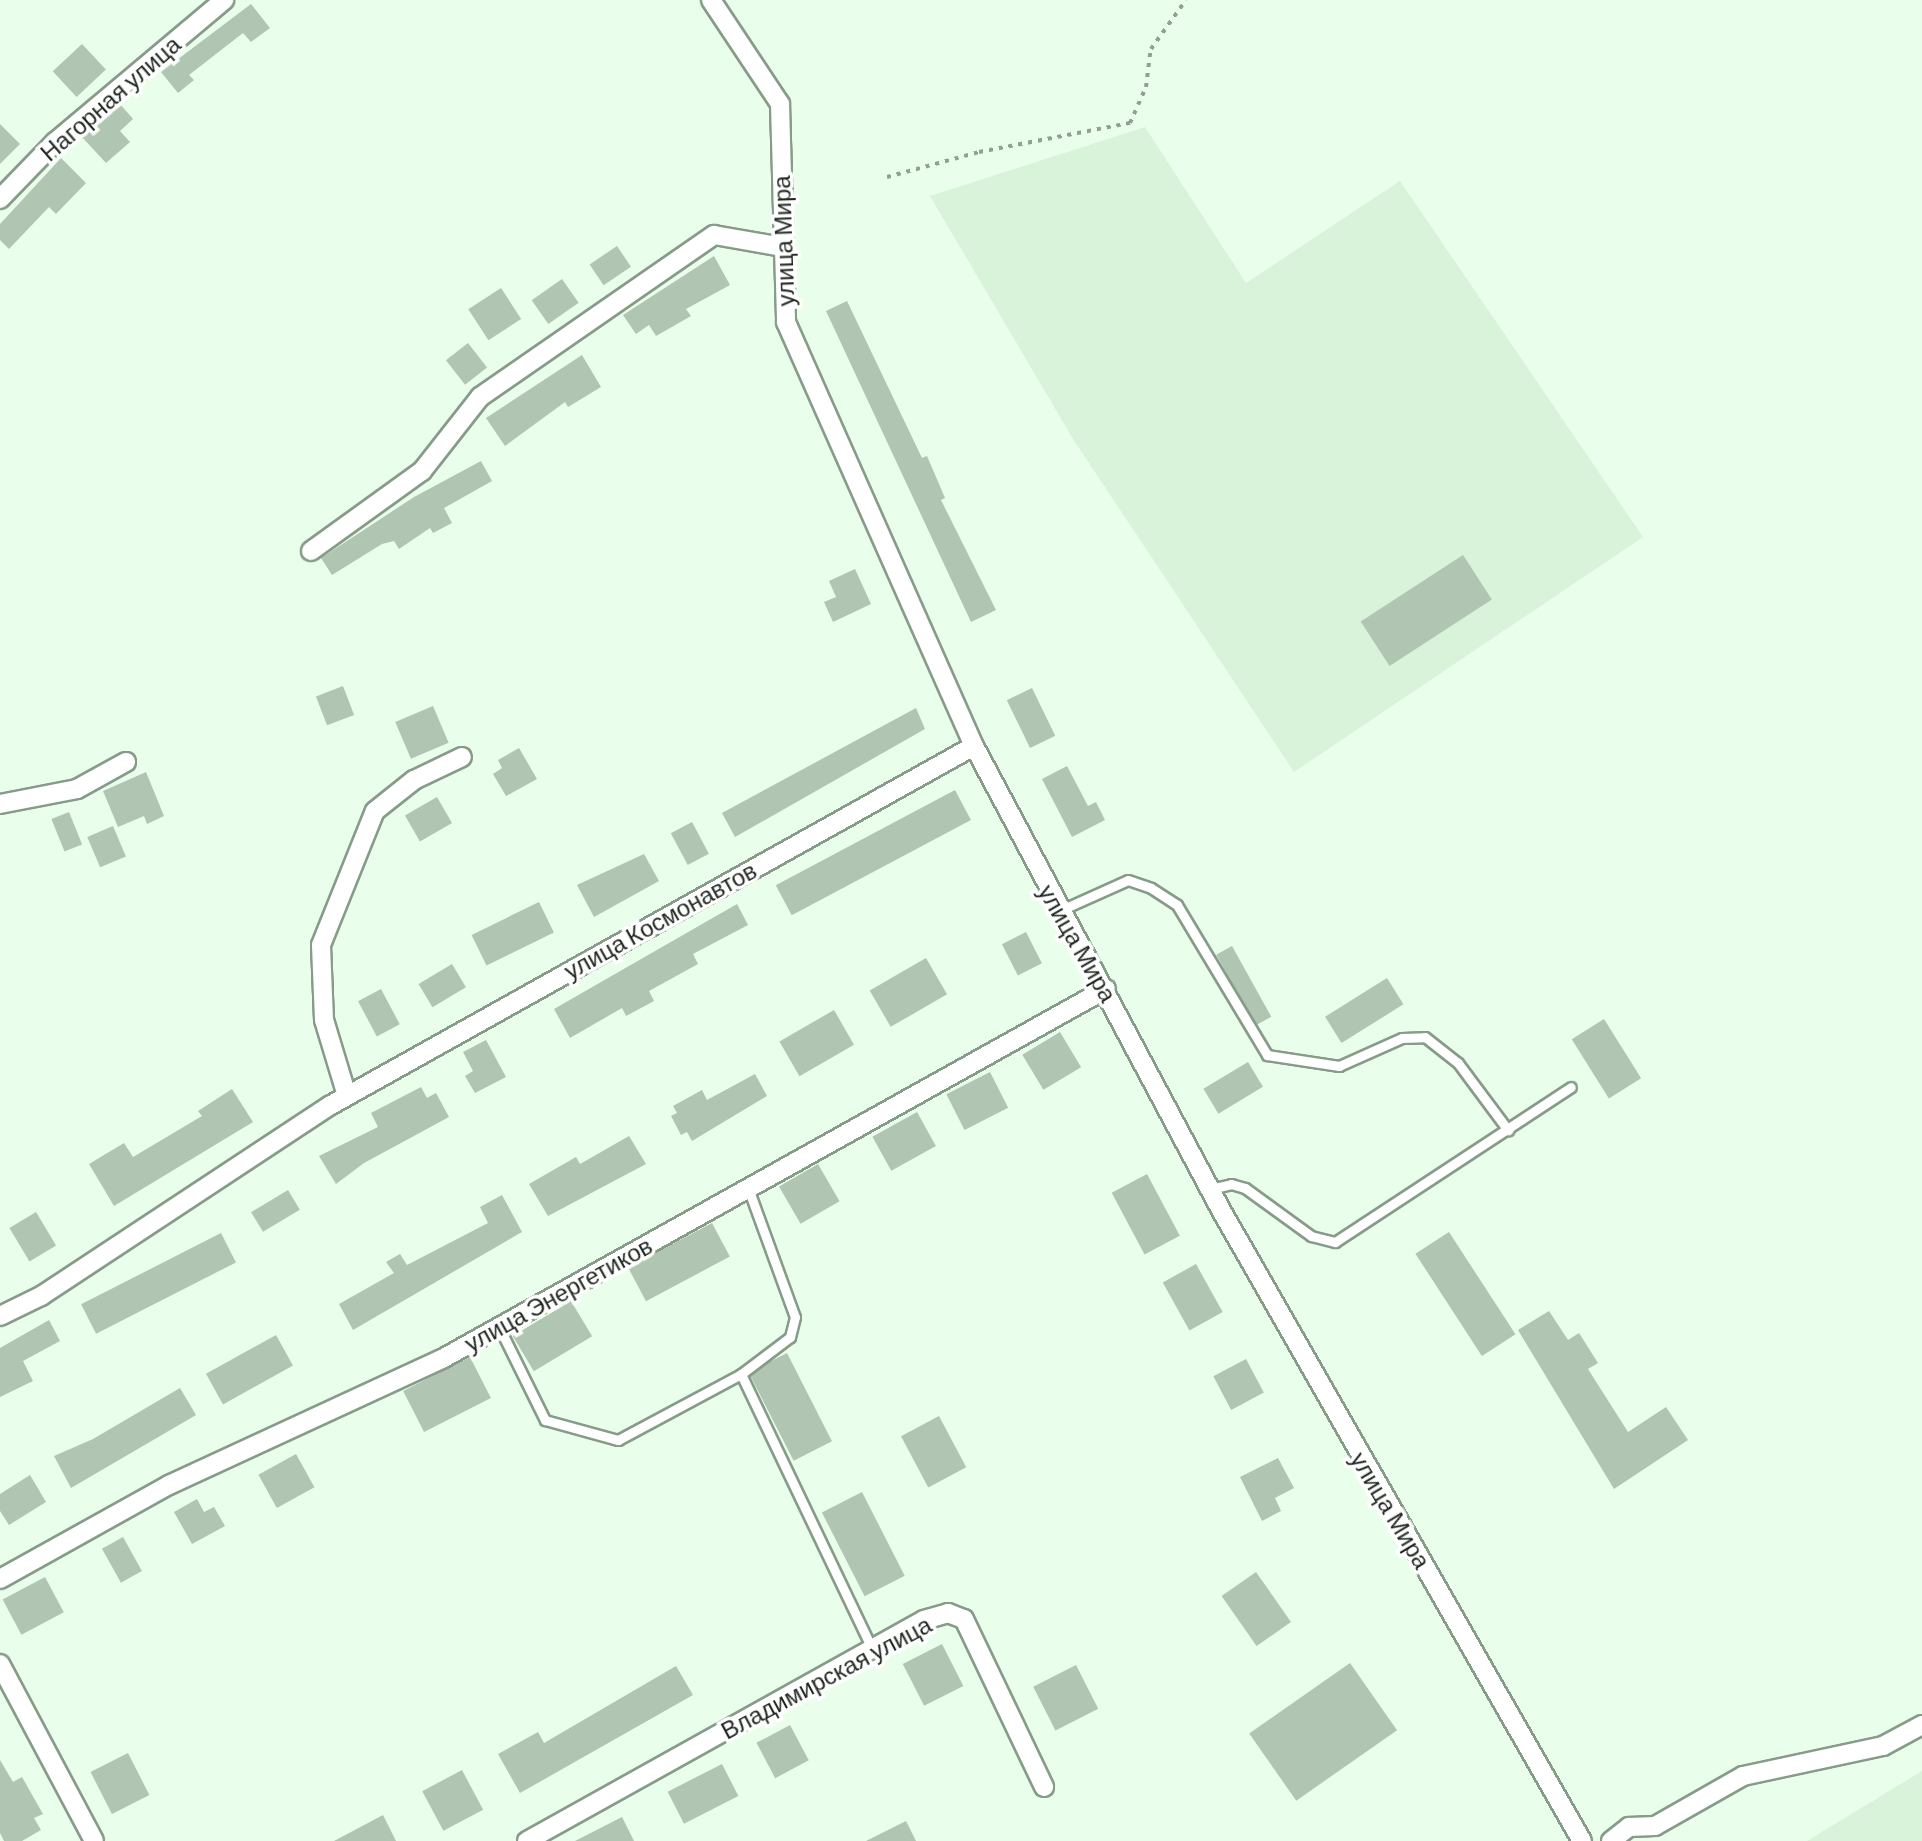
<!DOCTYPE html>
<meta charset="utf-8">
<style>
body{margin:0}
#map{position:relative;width:1922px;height:1841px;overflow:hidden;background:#e9feeb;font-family:Barlow,sans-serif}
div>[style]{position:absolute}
.built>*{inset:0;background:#d8f3da}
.building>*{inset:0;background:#b0c5b2;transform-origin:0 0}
.path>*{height:4px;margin-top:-2px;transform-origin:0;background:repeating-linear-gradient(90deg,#91a092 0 4px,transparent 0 10px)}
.roads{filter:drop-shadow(2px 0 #879b89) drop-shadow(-2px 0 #879b89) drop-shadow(0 2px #879b89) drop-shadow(0 -2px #879b89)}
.lane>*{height:9px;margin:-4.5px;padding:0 4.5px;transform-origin:4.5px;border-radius:4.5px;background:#fff}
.street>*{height:18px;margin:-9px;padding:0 9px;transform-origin:9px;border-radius:9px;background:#fff}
span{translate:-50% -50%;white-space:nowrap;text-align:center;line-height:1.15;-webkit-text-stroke:7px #fff;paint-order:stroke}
.street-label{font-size:24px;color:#1f261f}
</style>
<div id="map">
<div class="built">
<i style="clip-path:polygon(1145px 127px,1246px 283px,1400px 181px,1643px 537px,1294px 772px,1073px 439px,930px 196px)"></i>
<i style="clip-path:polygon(1922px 1771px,1922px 1841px,1807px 1841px)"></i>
</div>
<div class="building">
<i style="clip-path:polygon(251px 4px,270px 28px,251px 42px,243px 33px,189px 75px,194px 80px,178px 93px,161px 72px)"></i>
<i style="left:82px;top:44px;width:35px;height:40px;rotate:47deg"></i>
<i style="clip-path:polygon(120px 104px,133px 119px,120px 131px,130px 142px,106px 163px,82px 137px)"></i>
<i style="clip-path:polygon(0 124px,20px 144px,0 164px)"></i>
<i style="clip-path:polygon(61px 158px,86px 183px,56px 214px,49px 207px,9px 249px,0 240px,0 224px)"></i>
<i style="left:617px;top:246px;width:25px;height:33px;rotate:56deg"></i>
<i style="clip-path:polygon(714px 256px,730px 285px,686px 309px,691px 316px,656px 336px,649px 325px,636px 334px,623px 315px)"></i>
<i style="left:562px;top:279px;width:29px;height:37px;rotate:55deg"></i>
<i style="left:501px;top:288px;width:37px;height:39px;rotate:57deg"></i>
<i style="clip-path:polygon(847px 301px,922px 458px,927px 456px,945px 498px,941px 500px,996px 610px,971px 622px,826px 311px)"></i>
<i style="left:468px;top:343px;width:31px;height:28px;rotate:52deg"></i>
<i style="clip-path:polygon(582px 355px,601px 387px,568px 407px,565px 402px,505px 446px,486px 418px)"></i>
<i style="clip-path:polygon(481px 461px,492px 481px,444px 508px,452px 523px,433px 533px,430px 528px,399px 549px,394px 541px,382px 544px,332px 575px,321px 558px,414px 497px)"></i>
<i style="left:1463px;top:555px;width:53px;height:122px;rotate:57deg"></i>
<i style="clip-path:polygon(855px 569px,871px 604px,833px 622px,824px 602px,836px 597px,829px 581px)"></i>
<i style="left:343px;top:686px;width:31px;height:29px;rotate:69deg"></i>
<i style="left:1032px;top:688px;width:53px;height:28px;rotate:64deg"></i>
<i style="left:433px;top:706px;width:40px;height:41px;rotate:67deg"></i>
<i style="clip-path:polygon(916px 708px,925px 729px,735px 837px,722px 813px)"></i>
<i style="clip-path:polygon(519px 748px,537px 779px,506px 796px,493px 774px,502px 768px,498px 760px)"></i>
<i style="clip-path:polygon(1067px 766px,1088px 806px,1096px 802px,1105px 820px,1072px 837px,1042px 779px)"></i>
<i style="clip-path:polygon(146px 772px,164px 816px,147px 824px,144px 816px,118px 827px,103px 791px)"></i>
<i style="left:955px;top:790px;width:34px;height:203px;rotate:62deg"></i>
<i style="left:437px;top:797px;width:30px;height:37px;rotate:60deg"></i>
<i style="left:69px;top:812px;width:35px;height:19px;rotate:68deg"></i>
<i style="left:692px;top:822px;width:36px;height:24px;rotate:62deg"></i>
<i style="left:113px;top:826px;width:33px;height:28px;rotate:67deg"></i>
<i style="clip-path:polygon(644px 854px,659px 881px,594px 917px,577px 885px)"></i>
<i style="left:539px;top:902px;width:34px;height:75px;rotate:64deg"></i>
<i style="clip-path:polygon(737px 904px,748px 925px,693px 954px,698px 964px,649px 991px,654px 1001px,626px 1016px,622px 1008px,570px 1038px,554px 1009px)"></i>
<i style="left:1026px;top:932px;width:35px;height:27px;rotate:63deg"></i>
<i style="left:1232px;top:946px;width:81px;height:18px;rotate:61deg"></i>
<i style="left:926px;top:958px;width:42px;height:65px;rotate:60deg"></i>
<i style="left:452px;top:964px;width:27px;height:39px;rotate:59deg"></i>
<i style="left:1387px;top:978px;width:31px;height:73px;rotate:58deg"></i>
<i style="left:381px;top:989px;width:40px;height:26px;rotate:62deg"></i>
<i style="left:834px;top:1010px;width:40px;height:63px;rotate:60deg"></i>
<i style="left:1604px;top:1019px;width:70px;height:38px;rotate:58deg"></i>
<i style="left:1060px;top:1032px;width:41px;height:44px;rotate:59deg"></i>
<i style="clip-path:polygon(486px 1040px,506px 1077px,475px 1093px,465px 1076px,473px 1071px,463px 1052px)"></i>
<i style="left:1248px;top:1062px;width:29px;height:52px;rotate:59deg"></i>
<i style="left:990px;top:1072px;width:40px;height:49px;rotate:63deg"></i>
<i style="clip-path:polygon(755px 1074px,767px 1096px,692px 1141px,687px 1132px,681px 1135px,671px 1116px,677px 1113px,673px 1106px,702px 1090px,707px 1100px)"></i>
<i style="clip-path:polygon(421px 1087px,427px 1098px,436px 1093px,449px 1117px,364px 1163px,336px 1184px,319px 1156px,378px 1127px,371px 1113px)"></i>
<i style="clip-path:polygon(232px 1089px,253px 1122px,114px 1206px,89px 1164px,124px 1143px,133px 1157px,202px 1116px,198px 1111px)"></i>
<i style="left:917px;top:1112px;width:39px;height:51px;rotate:61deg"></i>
<i style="clip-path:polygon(629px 1136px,646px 1164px,548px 1216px,529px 1184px,576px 1157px,580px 1164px)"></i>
<i style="left:818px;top:1164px;width:43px;height:45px;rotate:60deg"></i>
<i style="left:1147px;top:1174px;width:70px;height:40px;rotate:62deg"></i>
<i style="left:288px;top:1190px;width:23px;height:43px;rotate:59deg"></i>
<i style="clip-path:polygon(502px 1195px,522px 1232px,353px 1330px,339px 1304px,394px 1273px,386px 1262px,400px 1254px,407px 1265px,488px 1223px,480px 1207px)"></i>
<i style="left:36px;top:1212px;width:39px;height:31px;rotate:59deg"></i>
<i style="left:712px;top:1223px;width:38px;height:95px;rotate:62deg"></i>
<i style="left:1449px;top:1232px;width:122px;height:40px;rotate:57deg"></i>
<i style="left:221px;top:1233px;width:33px;height:157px;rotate:63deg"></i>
<i style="left:1196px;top:1264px;width:55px;height:38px;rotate:61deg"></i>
<i style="left:571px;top:1301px;width:41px;height:68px;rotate:59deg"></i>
<i style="clip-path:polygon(1549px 1311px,1568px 1340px,1579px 1333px,1598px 1363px,1588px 1369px,1628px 1432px,1666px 1407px,1688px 1440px,1614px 1489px,1518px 1330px)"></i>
<i style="clip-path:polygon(49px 1320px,60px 1341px,23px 1361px,33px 1381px,0 1397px,0 1348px)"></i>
<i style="left:276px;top:1335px;width:35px;height:80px;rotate:61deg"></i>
<i style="left:787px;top:1353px;width:99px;height:43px;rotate:63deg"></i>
<i style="left:470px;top:1357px;width:46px;height:75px;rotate:63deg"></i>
<i style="left:1246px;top:1359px;width:38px;height:37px;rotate:62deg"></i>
<i style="clip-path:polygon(180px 1388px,196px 1415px,71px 1488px,54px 1456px,93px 1439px)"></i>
<i style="left:939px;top:1416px;width:58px;height:43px;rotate:62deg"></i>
<i style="left:296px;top:1454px;width:38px;height:43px;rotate:61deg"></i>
<i style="clip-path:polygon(1278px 1458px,1294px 1488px,1275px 1498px,1281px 1511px,1262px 1521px,1240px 1477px)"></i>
<i style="clip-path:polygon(30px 1475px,46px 1502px,9px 1525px,0 1511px,0 1494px)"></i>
<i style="left:862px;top:1492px;width:94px;height:45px;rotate:63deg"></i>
<i style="clip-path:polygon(197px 1499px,204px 1512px,214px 1507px,225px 1526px,192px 1544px,174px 1512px)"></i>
<i style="left:123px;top:1537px;width:39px;height:24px;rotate:61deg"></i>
<i style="left:1256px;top:1572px;width:61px;height:42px;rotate:55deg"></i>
<i style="left:45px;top:1577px;width:40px;height:48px;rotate:62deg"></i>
<i style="left:942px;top:1644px;width:47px;height:44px;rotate:63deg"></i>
<i style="left:1350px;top:1663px;width:82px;height:123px;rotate:55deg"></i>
<i style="left:1076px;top:1665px;width:49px;height:48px;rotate:63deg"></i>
<i style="clip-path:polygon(676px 1666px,693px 1695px,520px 1793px,498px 1754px,538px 1732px,544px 1743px)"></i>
<i style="left:790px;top:1725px;width:40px;height:38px;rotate:62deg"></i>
<i style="left:128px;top:1753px;width:47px;height:42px;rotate:63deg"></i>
<i style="clip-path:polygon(0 1760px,13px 1782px,22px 1777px,43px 1814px,34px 1818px,41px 1830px,22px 1841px,4px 1841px,0 1833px)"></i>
<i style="left:722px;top:1764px;width:36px;height:61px;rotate:63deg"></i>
<i style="left:462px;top:1770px;width:45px;height:45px;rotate:62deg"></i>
<i style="clip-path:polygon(383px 1815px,396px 1841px,334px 1841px)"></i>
<i style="clip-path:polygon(622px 1817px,634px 1841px,575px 1841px)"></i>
<i style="clip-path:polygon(906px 1821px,916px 1841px,866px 1841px)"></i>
</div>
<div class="path">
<i style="left:887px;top:177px;width:95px;rotate:-15.2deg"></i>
<i style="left:979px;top:152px;width:154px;rotate:-10.9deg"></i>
<i style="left:1130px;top:123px;width:39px;rotate:-66deg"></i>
<i style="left:1146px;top:87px;width:38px;rotate:-83deg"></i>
<i style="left:1151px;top:49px;width:60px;rotate:-54.5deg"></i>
</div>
<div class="roads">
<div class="lane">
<i style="left:1061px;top:910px;width:73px;rotate:-24.1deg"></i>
<i style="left:1128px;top:880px;width:24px;rotate:19deg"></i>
<i style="left:1151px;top:888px;width:31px;rotate:33deg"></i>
<i style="left:1177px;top:905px;width:175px;rotate:59deg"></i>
<i style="left:1267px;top:1055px;width:73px;rotate:8.7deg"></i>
<i style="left:1339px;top:1066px;width:69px;rotate:-24deg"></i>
<i style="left:1402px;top:1038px;width:23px;rotate:-2deg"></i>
<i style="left:1425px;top:1037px;width:42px;rotate:38.2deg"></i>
<i style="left:1458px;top:1063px;width:84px;rotate:53.3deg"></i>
<i style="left:748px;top:1188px;width:137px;rotate:70deg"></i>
<i style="left:795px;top:1317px;width:21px;rotate:104deg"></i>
<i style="left:790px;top:1337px;width:61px;rotate:142.9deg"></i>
<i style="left:741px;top:1374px;width:305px;rotate:64.5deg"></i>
<i style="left:1210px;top:1189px;width:22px;rotate:-13deg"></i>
<i style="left:1231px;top:1184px;width:15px;rotate:16deg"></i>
<i style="left:1245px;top:1188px;width:82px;rotate:36deg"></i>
<i style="left:1311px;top:1236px;width:25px;rotate:14deg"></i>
<i style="left:1335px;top:1242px;width:282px;rotate:-33.3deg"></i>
<i style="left:499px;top:1327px;width:104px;rotate:63.7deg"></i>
<i style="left:545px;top:1420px;width:76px;rotate:15.3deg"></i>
<i style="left:618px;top:1440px;width:140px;rotate:-28.2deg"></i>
</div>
<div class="street">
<i style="left:711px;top:0;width:125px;rotate:56.4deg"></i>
<i style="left:780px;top:104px;width:218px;rotate:88.4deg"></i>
<i style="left:786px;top:322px;width:464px;rotate:66.1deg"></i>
<i style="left:974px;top:746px;width:526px;rotate:61.97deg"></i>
<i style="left:1221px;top:1210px;width:727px;rotate:60.23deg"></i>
<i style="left:0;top:199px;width:79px;rotate:-46deg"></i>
<i style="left:55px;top:142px;width:221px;rotate:-40deg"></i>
<i style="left:311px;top:551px;width:137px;rotate:-35.8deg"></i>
<i style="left:422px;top:471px;width:94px;rotate:-51.9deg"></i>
<i style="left:480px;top:397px;width:285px;rotate:-34.7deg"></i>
<i style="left:714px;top:235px;width:69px;rotate:10deg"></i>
<i style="left:0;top:804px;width:78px;rotate:-11deg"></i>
<i style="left:77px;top:789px;width:56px;rotate:-28.9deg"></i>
<i style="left:347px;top:1096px;width:79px;rotate:-106.8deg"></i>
<i style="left:324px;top:1020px;width:75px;rotate:-92.3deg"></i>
<i style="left:321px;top:945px;width:144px;rotate:-68.1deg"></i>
<i style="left:375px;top:811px;width:50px;rotate:-38.5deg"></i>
<i style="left:414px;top:780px;width:53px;rotate:-25.6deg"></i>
<i style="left:0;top:1316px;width:46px;rotate:-26deg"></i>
<i style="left:41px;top:1296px;width:347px;rotate:-33.4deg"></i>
<i style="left:331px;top:1105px;width:736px;rotate:-29.18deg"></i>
<i style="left:0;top:1579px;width:193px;rotate:-29.1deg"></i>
<i style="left:169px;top:1485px;width:301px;rotate:-24.8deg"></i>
<i style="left:442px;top:1359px;width:760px;rotate:-29.13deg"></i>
<i style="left:0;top:1664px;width:200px;rotate:62deg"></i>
<i style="left:527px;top:1841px;width:454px;rotate:-29.1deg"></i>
<i style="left:924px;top:1620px;width:25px;rotate:-16deg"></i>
<i style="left:948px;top:1613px;width:17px;rotate:21deg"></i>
<i style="left:964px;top:1619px;width:186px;rotate:64.5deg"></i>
<i style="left:1611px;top:1841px;width:23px;rotate:-38deg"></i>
<i style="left:1629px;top:1827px;width:26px;rotate:-2deg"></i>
<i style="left:1655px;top:1826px;width:101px;rotate:-29.6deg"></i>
<i style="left:1743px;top:1776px;width:143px;rotate:-12.1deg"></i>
<i style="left:1883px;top:1746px;width:44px;rotate:-28.3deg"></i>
</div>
</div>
<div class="street-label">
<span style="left:110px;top:98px;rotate:-41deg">Нагорная улица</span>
<span style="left:783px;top:241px;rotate:-92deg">улица Мира</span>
<span style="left:660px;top:920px;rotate:-29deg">улица Космонавтов</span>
<span style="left:1078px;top:943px;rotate:60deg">улица Мира</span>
<span style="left:558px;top:1294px;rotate:-29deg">улица Энергетиков</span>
<span style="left:1391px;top:1510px;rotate:59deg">улица Мира</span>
<span style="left:826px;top:1677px;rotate:-28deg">Владимирская улица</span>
</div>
</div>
